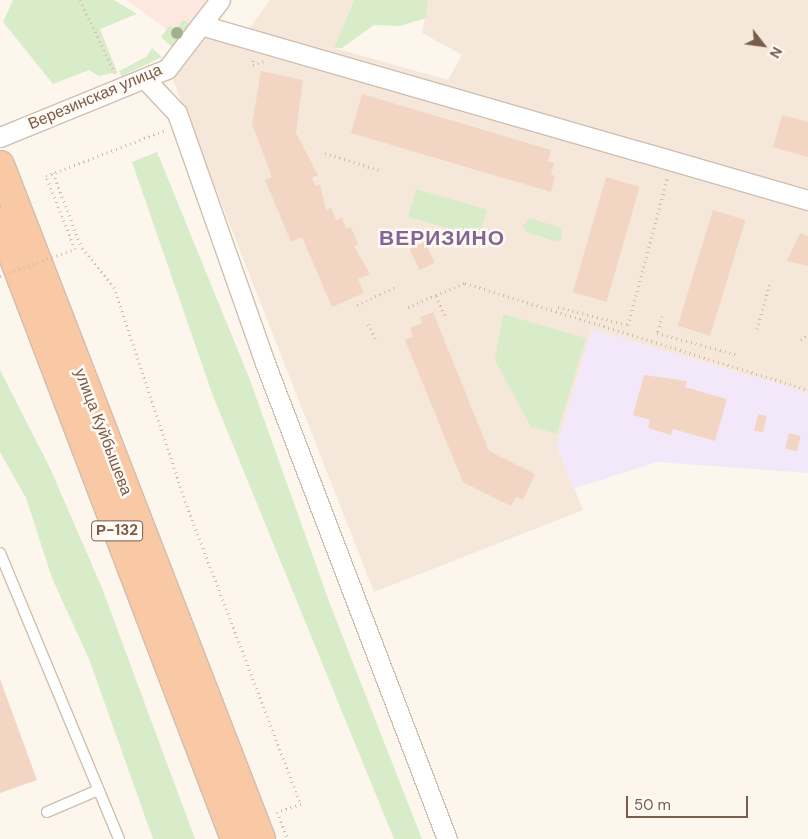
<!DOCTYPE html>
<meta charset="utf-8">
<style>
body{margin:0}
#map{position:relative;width:808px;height:839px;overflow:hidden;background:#fdf6ec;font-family:"DM Sans",sans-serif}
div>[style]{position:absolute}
.residential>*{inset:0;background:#f5e8da}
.commercial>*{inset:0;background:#fde8e0}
.education>*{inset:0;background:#f3e8fa}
.green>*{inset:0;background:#d8ecc9;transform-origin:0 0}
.building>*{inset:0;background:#f3d5c3;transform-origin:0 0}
.path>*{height:3px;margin-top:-1.5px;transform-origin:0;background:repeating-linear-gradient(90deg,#d9b8a5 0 1px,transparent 0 5px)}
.roads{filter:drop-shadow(1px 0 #d1beb0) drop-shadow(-1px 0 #d1beb0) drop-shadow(0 1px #d1beb0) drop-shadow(0 -1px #d1beb0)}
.service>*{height:10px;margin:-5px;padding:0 5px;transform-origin:5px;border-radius:5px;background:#fff}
.minor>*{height:19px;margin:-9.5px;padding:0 9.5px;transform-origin:9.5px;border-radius:9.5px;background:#fff}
.trunk>*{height:28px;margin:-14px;padding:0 14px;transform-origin:14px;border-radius:14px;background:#f9c8a4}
.path-bridge>*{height:3px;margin-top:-1.5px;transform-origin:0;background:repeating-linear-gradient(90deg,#d9b8a5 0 1px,transparent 0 5px)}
.trees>*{width:12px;height:12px;margin:-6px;border-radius:50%;background:#a0b28e}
span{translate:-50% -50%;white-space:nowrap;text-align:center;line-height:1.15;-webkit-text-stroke:5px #fffaf3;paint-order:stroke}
.shield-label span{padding:1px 4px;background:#fffaf3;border:1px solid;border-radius:4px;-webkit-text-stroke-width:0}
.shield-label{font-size:15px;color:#7a5c4d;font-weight:700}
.street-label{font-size:16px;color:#7a5c4d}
.district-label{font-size:21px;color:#846695;font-weight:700;letter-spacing:1px}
.north{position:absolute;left:738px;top:20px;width:50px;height:50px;-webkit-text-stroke:4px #fffaf3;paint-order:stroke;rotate:120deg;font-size:14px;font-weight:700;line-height:20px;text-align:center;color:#7a5c4d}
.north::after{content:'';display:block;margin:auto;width:18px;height:22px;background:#7a5c4d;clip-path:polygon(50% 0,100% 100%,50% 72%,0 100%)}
.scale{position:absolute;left:626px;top:796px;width:122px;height:22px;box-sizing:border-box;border:2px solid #7a5c4d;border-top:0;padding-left:6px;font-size:15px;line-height:18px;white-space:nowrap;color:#7a5c4d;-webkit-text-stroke:4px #fffaf3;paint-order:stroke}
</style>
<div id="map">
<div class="residential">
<i style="clip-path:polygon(270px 0,354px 0,334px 48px,448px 80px,462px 55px,422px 33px,428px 0,808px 0,808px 393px,592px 329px,557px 446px,583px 510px,374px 592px,173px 80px,215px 26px,247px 32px)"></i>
</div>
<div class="commercial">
<i style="clip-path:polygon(126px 0,211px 0,181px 39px)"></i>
</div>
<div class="education">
<i style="clip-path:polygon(592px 329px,808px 393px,808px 473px,657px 462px,573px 489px,557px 446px)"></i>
</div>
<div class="green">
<i style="clip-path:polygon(13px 0,114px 0,137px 14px,100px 29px,117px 72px,99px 76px,89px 70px,53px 84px,3px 22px)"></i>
<i style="clip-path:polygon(354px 0,428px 0,426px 18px,400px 26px,374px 25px,342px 48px,334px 48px)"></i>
<i style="clip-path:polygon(183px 20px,191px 24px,173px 48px,161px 37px,169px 26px,175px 30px)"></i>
<i style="clip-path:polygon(152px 48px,162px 57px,122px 76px,119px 71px,146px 57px)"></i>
<i style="clip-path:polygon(157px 152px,250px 380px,330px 604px,422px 839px,394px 839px,213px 396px,132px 162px)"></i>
<i style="left:416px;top:189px;width:74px;height:29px;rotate:16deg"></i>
<i style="clip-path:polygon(530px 218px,561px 228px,562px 239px,557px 242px,526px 232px,523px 226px)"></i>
<i style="clip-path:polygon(503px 314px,586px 338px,557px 434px,531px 427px,495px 360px)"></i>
<i style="clip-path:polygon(0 370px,50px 468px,102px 588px,195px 839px,153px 839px,89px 659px,52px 578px,26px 498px,0 452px)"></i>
</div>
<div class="building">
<i style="clip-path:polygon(261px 71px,303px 80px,296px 133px,318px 175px,312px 178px,316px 186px,320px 184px,326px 210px,331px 208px,336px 220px,342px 218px,346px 229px,351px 227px,358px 244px,354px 246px,370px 274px,358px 279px,364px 293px,332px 307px,302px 237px,291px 242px,265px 180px,272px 177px,252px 124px)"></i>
<i style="clip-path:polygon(362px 94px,551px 150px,548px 161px,554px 163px,551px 175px,555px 176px,551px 192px,351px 133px)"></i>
<i style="clip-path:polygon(782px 115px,808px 122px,808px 157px,773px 147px)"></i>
<i style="left:606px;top:177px;width:35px;height:120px;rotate:16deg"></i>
<i style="left:713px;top:210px;width:34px;height:121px;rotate:17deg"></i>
<i style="clip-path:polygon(800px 233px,808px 236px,808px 266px,787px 261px)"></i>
<i style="left:425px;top:242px;width:23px;height:17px;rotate:65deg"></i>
<i style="clip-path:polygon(433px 312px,489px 451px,535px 474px,523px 500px,516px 497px,511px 506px,463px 482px,405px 340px,413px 336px,410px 328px,422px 323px,420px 317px)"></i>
<i style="clip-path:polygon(644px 375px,687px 381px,685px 387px,727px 399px,715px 441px,673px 429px,671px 435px,648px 428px,650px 420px,633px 415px)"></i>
<i style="left:758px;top:414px;width:9px;height:17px;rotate:13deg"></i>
<i style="left:789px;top:433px;width:12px;height:16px;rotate:14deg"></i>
<i style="clip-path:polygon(0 679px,37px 780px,0 793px)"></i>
</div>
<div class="path">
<i style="left:80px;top:0;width:81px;rotate:64.4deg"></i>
<i style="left:253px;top:56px;width:9px;rotate:90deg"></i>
<i style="left:253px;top:65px;width:12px;rotate:-20deg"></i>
<i style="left:325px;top:153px;width:60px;rotate:17.5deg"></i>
<i style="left:53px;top:173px;width:80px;rotate:68.9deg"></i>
<i style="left:82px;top:248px;width:50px;rotate:50.6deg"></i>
<i style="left:114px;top:287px;width:225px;rotate:71.6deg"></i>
<i style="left:185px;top:501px;width:324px;rotate:69.1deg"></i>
<i style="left:301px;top:804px;width:25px;rotate:162deg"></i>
<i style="left:277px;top:812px;width:29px;rotate:68deg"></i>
<i style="left:75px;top:249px;width:79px;rotate:-111.7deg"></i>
<i style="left:46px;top:176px;width:129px;rotate:-21deg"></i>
<i style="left:436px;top:296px;width:23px;rotate:65deg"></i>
<i style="left:357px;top:305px;width:45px;rotate:-24.9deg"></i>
<i style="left:408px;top:307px;width:62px;rotate:-22.8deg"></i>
<i style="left:465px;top:283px;width:359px;rotate:17.3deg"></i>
<i style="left:558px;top:307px;width:72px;rotate:14.4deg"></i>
<i style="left:628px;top:325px;width:154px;rotate:-75deg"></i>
<i style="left:662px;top:316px;width:18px;rotate:106deg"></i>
<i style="left:657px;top:333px;width:81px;rotate:15.1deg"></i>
<i style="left:368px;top:324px;width:18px;rotate:63deg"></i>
<i style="left:757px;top:329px;width:48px;rotate:-74.2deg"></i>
<i style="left:801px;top:340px;width:9px;rotate:-36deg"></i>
</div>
<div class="roads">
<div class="service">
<i style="left:0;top:553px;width:310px;rotate:67.4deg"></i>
<i style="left:47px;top:812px;width:56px;rotate:-23.3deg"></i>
</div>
<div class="minor">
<i style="left:201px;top:25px;width:632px;rotate:16.08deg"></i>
<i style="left:144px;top:78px;width:48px;rotate:46.7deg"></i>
<i style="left:177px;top:113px;width:265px;rotate:70.6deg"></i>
<i style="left:265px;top:363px;width:510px;rotate:69.08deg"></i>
<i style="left:0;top:137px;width:180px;rotate:-22.2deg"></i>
<i style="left:167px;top:69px;width:87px;rotate:-52.5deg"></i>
</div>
<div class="trunk">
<i style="left:0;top:165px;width:723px;rotate:68.83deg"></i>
<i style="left:0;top:222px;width:660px;rotate:69.15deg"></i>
</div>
</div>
<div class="path-bridge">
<i style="left:0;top:276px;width:80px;rotate:-19.8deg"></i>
</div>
<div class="trees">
<i style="left:177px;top:33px"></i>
</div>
<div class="shield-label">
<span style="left:117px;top:531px">Р-132</span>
</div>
<div class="street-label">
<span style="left:95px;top:97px;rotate:-23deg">Верезинская улица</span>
<span style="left:103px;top:432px;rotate:69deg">улица Куйбышева</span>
</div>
<div class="district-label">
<span style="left:442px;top:238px">ВЕРИЗИНО</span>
</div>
<div class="north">N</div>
<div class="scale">50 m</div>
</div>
